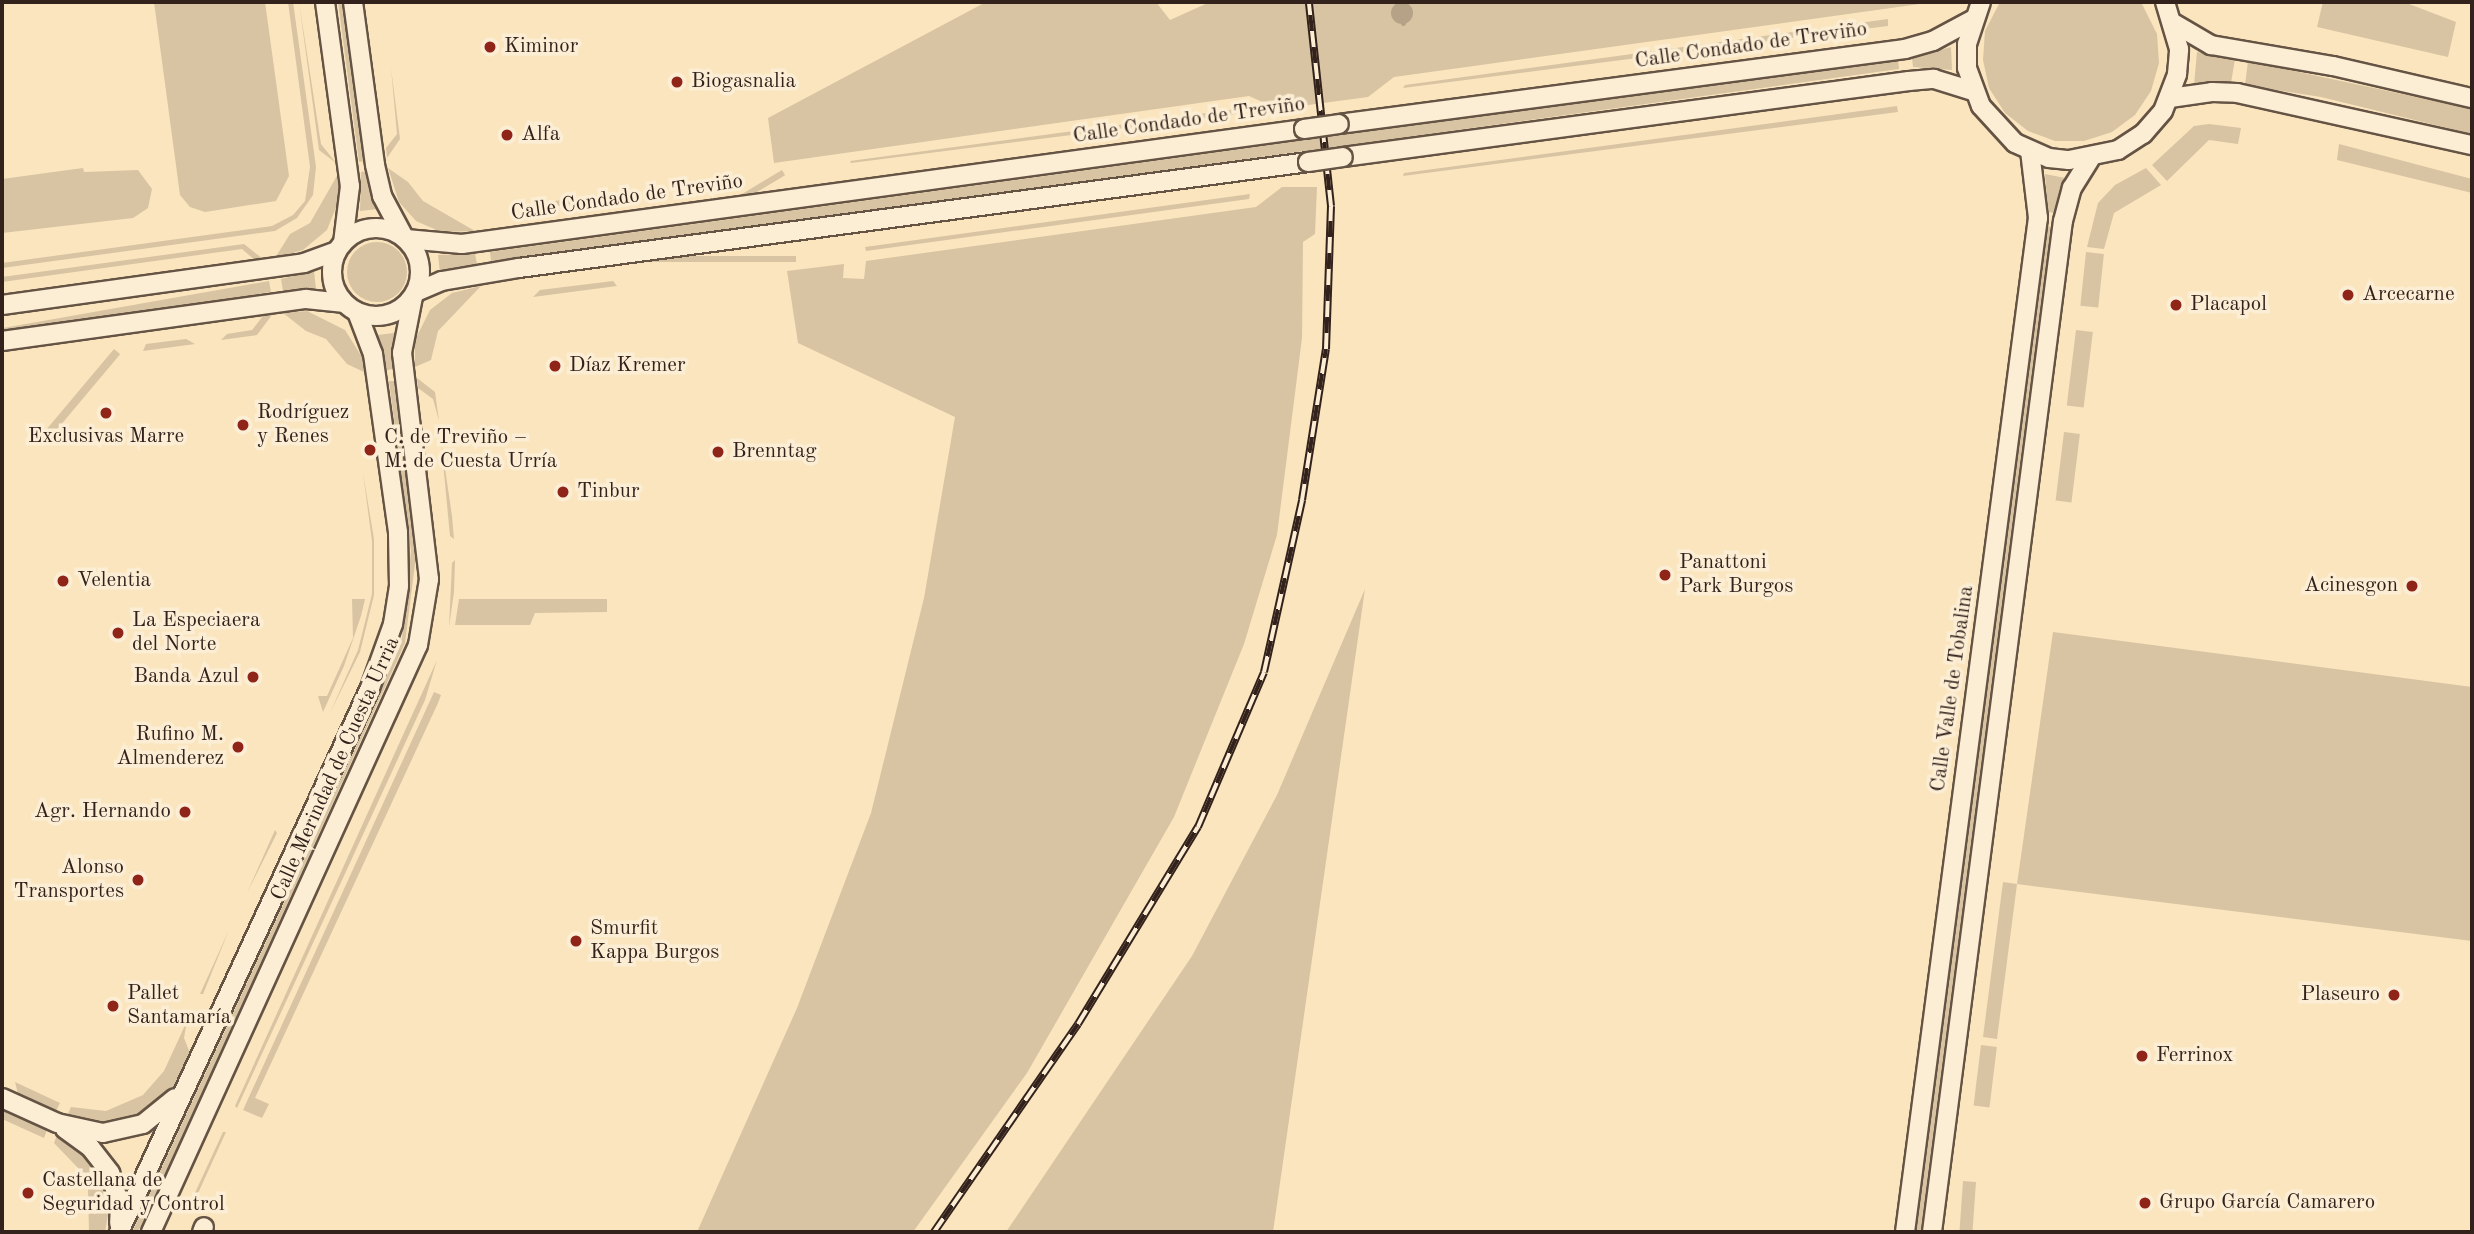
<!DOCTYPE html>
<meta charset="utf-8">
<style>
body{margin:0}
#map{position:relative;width:2474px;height:1234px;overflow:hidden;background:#fae5be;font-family:"Old Standard TT",serif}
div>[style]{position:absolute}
.green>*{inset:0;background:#d8c4a2;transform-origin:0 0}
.round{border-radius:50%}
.water>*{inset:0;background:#b6a387}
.stream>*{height:5px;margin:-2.5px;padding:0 2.5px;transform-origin:2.5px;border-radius:2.5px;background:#b6a387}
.roads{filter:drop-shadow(2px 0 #655344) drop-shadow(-2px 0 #655344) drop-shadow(0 2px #655344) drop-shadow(0 -2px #655344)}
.minor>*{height:18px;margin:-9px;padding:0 9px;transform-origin:9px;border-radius:9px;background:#fceed5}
.minor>.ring{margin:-9px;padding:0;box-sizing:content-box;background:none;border:18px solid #fceed5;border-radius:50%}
.rail>*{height:8px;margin-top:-4px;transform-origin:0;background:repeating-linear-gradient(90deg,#fceed5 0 16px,#33221c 0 32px);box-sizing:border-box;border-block:2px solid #33221c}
.bridges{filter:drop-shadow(2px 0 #655344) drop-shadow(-2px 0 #655344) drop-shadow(0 2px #655344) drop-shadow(0 -2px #655344)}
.minor-bridge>*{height:18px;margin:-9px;padding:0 9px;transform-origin:9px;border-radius:9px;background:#fceed5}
.dots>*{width:19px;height:19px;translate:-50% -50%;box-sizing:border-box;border:4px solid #fceed5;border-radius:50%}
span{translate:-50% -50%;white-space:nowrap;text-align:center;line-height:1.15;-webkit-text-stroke:7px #fceed5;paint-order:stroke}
.street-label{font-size:21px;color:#33221c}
.poi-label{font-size:21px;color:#33221c}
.left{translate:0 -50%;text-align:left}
.right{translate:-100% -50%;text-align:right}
.frame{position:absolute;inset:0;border:4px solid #33221c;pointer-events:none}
</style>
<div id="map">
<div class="green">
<i style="clip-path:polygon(154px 2px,265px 2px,289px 176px,276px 201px,205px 212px,190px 207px,180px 195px)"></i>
<i style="clip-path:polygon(288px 2px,293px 2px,316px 167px,313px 195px,297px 218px,275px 231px,2px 268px,2px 263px,272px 226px,293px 215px,305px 201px,310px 167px)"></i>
<i style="clip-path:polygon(299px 2px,321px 144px,336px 163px,319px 150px)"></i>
<i style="clip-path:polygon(338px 2px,343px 2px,365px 161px,359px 162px)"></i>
<i style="clip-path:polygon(986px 2px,1156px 2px,1170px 20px,1210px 2px,1934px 2px,1394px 77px,1368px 97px,1278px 109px,1249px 96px,774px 163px,768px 118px)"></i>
<i style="clip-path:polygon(2000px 2px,2141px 2px,2157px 34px,2159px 63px,2151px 91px,2135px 115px,2112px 132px,2084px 141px,2055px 141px,2028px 131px,2005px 113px,1989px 88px,1983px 60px,1985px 31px)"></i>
<i style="clip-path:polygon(2323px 2px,2404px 2px,2456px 22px,2448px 57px,2317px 27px)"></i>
<i style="clip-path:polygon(1888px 19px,1888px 26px,1403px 88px,1405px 85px)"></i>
<i style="clip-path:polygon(1951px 47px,1952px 70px,1913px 67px,1912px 58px)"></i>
<i style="clip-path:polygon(2197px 52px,2235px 59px,2231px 83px,2194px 85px)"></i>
<i style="clip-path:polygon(1898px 59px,1899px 69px,832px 216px,491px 261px,490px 252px)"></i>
<i style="clip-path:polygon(2248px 61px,2472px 109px,2472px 134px,2321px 97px,2245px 85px)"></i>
<i style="clip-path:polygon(391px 68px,400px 139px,387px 158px,386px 148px,397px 134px)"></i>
<i style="clip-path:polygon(1897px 106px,1898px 112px,1403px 176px,1404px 173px)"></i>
<i style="clip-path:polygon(1244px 108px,1245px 113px,851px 163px,850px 161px)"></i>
<i style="clip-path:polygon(2209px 124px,2241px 128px,2238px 144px,2209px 140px,2167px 181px,2152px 165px,2194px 126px)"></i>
<i style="clip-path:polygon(2339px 144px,2472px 179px,2472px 193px,2337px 160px)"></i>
<i style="clip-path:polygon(83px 168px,84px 172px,138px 170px,152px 189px,148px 208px,133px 218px,2px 233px,2px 179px)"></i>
<i style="clip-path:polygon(388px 168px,408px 182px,423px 201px,475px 231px,441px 232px,416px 221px,399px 202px)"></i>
<i style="clip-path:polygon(2146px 168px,2161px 185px,2114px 213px,2104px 249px,2087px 247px,2098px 203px,2115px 185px)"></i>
<i style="left:782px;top:170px;width:6px;height:94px;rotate:59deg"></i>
<i style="clip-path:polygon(367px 171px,378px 209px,360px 211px,361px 172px)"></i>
<i style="clip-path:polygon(338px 174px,339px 200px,327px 230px,303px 250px,275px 258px,290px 234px,310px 223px)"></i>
<i style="clip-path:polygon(2045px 174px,2065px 178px,2055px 213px,2048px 212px)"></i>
<i style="clip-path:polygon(1282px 187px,1317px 187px,1315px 234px,1303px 242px,1302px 338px,1277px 535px,1244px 644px,1174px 817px,1027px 1073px,913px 1232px,697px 1232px,797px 1008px,871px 813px,924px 598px,955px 417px,798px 343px,787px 271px,844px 264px,843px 278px,864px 279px,866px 261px,1256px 207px)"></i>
<i style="clip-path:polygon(605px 194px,601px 200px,531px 210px,526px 205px)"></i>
<i style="clip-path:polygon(1250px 194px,1249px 199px,866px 251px,865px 247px)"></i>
<i style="clip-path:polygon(2047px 226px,2053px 227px,2023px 455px,1921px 1232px,1916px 1232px)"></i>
<i class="round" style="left:347px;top:242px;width:60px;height:60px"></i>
<i style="clip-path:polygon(244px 244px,263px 259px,256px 261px,242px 249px,2px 282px,2px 277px)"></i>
<i style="left:2086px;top:252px;width:18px;height:54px;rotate:6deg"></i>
<i style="clip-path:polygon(475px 254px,477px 264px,440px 273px,438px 255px)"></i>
<i style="left:796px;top:256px;width:6px;height:156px;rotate:90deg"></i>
<i style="clip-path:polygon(314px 271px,316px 289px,283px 291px,281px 279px)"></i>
<i style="left:269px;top:281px;width:11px;height:270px;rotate:80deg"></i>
<i style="clip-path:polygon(613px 281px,617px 286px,533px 297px,540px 290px)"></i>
<i style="clip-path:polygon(481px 286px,438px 331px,431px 360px,415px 367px,415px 340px,430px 310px,452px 293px)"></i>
<i style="clip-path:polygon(307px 311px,345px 330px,362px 357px,366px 373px,347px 364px,326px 339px,306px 331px,283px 313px)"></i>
<i style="clip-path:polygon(272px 315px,257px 335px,221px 340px,227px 334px,252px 330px,263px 316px)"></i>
<i style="left:2076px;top:330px;width:17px;height:76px;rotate:7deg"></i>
<i style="clip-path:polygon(394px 333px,393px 369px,387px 370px,377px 335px)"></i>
<i style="clip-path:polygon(186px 339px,195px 344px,143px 351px,146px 344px)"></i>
<i style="left:114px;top:349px;width:8px;height:113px;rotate:40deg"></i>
<i style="clip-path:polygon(417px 378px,435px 392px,439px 421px,433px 399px,418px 388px)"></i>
<i style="clip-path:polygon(389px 381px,394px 381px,416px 556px,405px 643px,178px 1146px,138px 1232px,132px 1232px,355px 749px,402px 638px,411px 551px)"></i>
<i style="left:2064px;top:432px;width:16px;height:69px;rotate:7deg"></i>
<i style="clip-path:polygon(441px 441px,452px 516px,454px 539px,450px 536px)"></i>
<i style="clip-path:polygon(363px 473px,374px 539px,374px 595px,360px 652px,330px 713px,358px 650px,372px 594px,372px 541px)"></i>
<i style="clip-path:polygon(455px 560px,454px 592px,449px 627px,452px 563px)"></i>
<i style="clip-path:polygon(1365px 589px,1273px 1232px,1006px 1232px,1192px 956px,1277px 795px)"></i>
<i style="clip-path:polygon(352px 599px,365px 599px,361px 616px,344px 666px,323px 712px,318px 696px,327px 696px,353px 638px)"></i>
<i style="clip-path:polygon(459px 599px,607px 599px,607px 612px,535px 613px,530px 625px,455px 625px)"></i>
<i style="clip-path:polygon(2053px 632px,2472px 687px,2472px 941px,2017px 884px,1997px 1039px,1983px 1037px,2003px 882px,2017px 884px)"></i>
<i style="clip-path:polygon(437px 660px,425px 700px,237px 1108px,235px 1106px)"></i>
<i style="clip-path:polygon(434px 692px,441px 695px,438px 703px,255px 1098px,269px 1104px,262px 1118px,243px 1110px)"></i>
<i style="clip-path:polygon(275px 830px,277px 833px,247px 893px)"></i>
<i style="clip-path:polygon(229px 930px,203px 994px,200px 994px)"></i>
<i style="clip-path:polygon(187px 1021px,184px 1038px,190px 1053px,173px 1088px,159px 1103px,140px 1116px,114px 1124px,82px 1122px,67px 1116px,71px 1107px,106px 1111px,143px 1095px,164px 1071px)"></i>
<i style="left:1981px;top:1045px;width:16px;height:61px;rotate:7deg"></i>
<i style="clip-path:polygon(15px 1082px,60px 1103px,56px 1111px,18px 1094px)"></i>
<i style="clip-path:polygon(2px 1109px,47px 1130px,44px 1138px,2px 1119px)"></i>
<i style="clip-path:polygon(223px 1132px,226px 1132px,189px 1213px,188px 1208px)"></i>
<i style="clip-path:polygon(57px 1135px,79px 1147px,101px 1177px,109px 1209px,105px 1232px,89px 1232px,88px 1189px,80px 1170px,54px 1143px)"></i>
<i style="left:1963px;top:1181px;width:13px;height:51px;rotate:4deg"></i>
</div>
<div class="water">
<i class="round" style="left:1391px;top:2px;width:22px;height:22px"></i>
</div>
<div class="stream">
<i style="left:1403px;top:23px;width:21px;rotate:-85deg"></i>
</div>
<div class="roads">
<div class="minor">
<i style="left:325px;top:2px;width:186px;rotate:82.3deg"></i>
<i style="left:350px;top:186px;width:57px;rotate:97deg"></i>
<i style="left:353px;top:2px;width:164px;rotate:82.3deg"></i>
<i style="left:375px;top:165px;width:32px;rotate:77deg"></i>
<i style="left:382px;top:196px;width:47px;rotate:61.8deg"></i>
<i style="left:1981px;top:2px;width:44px;rotate:108.4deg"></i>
<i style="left:1967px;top:44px;width:24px;rotate:90deg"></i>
<i style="left:1967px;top:68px;width:40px;rotate:69.8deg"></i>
<i style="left:1981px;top:106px;width:50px;rotate:47.4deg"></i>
<i style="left:2015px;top:143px;width:37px;rotate:24deg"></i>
<i style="left:2049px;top:158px;width:20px;rotate:6deg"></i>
<i style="left:2069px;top:160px;width:50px;rotate:-11.5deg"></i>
<i style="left:2118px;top:150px;width:30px;rotate:-33deg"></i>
<i style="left:2143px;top:134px;width:30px;rotate:-49deg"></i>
<i style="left:2163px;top:111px;width:40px;rotate:-69deg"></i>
<i style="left:2177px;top:74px;width:25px;rotate:-85deg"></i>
<i style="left:2179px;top:49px;width:49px;rotate:-106.6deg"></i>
<i style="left:2175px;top:24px;width:42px;rotate:30.3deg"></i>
<i style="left:2211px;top:45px;width:124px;rotate:9.8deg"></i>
<i style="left:2333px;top:66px;width:143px;rotate:13deg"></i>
<i style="left:2170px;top:98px;width:42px;rotate:-8.1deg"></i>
<i style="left:2212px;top:92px;width:25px;rotate:2deg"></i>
<i style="left:2237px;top:93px;width:241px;rotate:12.5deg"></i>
<i style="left:1339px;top:124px;width:571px;rotate:-7.55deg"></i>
<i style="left:1905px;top:49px;width:29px;rotate:-16deg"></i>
<i style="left:1933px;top:41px;width:44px;rotate:-28.3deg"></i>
<i style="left:1343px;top:157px;width:571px;rotate:-7.65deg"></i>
<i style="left:1909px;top:81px;width:25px;rotate:-5deg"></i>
<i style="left:1934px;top:79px;width:41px;rotate:17.1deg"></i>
<i class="ring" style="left:332px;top:228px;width:70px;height:70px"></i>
<i style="left:406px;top:239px;width:56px;rotate:5.1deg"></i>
<i style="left:462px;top:244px;width:850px;rotate:-7.78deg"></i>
<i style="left:416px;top:292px;width:28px;rotate:-23deg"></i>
<i style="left:442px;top:281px;width:78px;rotate:-9.6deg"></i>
<i style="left:519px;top:268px;width:796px;rotate:-7.65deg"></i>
<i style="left:2px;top:305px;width:305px;rotate:-7.9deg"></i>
<i style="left:304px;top:263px;width:35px;rotate:-20deg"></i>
<i style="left:2px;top:341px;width:307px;rotate:-7.9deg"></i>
<i style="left:306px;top:299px;width:39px;rotate:6deg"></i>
<i style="left:2px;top:1098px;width:60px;rotate:24.4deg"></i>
<i style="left:57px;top:1123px;width:47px;rotate:12.3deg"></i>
<i style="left:103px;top:1133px;width:41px;rotate:-12.7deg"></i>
<i style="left:143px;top:1124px;width:41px;rotate:-39.1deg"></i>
<i style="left:65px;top:1129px;width:31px;rotate:36deg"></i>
<i style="left:90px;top:1147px;width:33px;rotate:52deg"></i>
<i style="left:110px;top:1173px;width:34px;rotate:73deg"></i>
<i style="left:120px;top:1206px;width:17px;rotate:93deg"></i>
<i style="left:119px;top:1232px;width:599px;rotate:-65.23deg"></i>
<i style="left:370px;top:688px;width:68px;rotate:-70.2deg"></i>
<i style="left:393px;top:624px;width:38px;rotate:-81deg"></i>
<i style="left:399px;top:586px;width:54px;rotate:-91.1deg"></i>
<i style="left:398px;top:532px;width:180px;rotate:-98deg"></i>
<i style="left:373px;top:354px;width:45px;rotate:-110.9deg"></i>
<i style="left:151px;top:1232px;width:645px;rotate:-65.54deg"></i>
<i style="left:418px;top:645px;width:67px;rotate:-80.5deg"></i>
<i style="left:429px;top:579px;width:228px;rotate:-96.8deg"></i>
<i style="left:402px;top:353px;width:57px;rotate:-78.9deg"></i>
<i style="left:202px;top:1232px;width:5px;rotate:-68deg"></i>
<i style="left:1905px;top:1232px;width:1023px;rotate:-82.53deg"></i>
<i style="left:2038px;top:218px;width:67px;rotate:-96.8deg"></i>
<i style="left:1932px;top:1232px;width:1019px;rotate:-82.62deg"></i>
<i style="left:2063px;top:221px;width:34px;rotate:-75deg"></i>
<i style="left:2072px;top:188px;width:34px;rotate:-58deg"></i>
</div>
</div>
<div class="rail">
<i style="left:934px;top:1232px;width:253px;rotate:-55.3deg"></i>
<i style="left:1078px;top:1024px;width:231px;rotate:-58.7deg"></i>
<i style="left:1198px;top:827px;width:168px;rotate:-66.9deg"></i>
<i style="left:1264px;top:672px;width:176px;rotate:-77.5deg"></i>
<i style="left:1302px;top:500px;width:153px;rotate:-81deg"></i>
<i style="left:1326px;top:349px;width:143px;rotate:-88deg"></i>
<i style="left:1331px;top:206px;width:205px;rotate:-96.2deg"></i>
</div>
<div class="bridges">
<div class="minor-bridge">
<i style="left:1304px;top:129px;width:35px;rotate:-8deg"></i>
<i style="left:1308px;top:162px;width:35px;rotate:-8deg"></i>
</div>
</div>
<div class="dots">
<i style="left:490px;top:47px;background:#8f2418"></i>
<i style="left:677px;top:82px;background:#8f2418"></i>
<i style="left:507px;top:135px;background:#8f2418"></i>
<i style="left:2348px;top:295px;background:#8f2418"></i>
<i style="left:2176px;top:305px;background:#8f2418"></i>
<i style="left:555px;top:366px;background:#8f2418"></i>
<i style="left:106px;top:413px;background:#8f2418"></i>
<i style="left:243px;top:425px;background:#8f2418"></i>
<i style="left:370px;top:450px;background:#8f2418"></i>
<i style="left:718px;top:452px;background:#8f2418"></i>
<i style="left:563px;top:492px;background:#8f2418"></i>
<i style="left:1665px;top:575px;background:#8f2418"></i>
<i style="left:63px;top:581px;background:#8f2418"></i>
<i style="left:2412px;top:586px;background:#8f2418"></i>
<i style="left:118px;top:633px;background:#8f2418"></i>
<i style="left:253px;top:677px;background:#8f2418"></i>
<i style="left:238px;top:747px;background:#8f2418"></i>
<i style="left:185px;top:812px;background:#8f2418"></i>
<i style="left:138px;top:880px;background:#8f2418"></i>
<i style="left:576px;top:941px;background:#8f2418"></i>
<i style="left:2394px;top:995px;background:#8f2418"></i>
<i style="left:113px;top:1006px;background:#8f2418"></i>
<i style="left:2142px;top:1056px;background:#8f2418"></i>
<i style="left:28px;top:1193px;background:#8f2418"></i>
<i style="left:2145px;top:1203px;background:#8f2418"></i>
</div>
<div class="street-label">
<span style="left:1751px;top:46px;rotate:-8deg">Calle Condado de Treviño</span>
<span style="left:1189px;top:121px;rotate:-8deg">Calle Condado de Treviño</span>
<span style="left:627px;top:198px;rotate:-8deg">Calle Condado de Treviño</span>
<span style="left:1953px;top:689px;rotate:-82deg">Calle Valle de Tobalina</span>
<span style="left:336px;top:769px;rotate:-66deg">Calle Merindad de Cuesta Urria</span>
</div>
<div class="poi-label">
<span class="left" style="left:504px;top:47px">Kiminor</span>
<span class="left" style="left:691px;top:82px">Biogasnalia</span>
<span class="left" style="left:521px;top:135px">Alfa</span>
<span class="left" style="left:2362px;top:295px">Arcecarne</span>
<span class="left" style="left:2190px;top:305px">Placapol</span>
<span class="left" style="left:569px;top:366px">Díaz Kremer</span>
<span class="left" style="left:257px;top:425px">Rodríguez<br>y Renes</span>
<span style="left:106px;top:437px">Exclusivas Marre</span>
<span class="left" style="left:384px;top:450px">C. de Treviño –<br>M. de Cuesta Urría</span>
<span class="left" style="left:732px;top:452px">Brenntag</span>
<span class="left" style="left:577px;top:492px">Tinbur</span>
<span class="left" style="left:1679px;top:575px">Panattoni<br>Park Burgos</span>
<span class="left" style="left:77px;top:581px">Velentia</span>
<span class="right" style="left:2398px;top:586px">Acinesgon</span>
<span class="left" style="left:132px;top:633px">La Especiaera<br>del Norte</span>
<span class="right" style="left:239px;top:677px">Banda Azul</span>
<span class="right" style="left:224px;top:747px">Rufino M.<br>Almenderez</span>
<span class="right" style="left:171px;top:812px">Agr. Hernando</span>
<span class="right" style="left:124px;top:880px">Alonso<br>Transportes</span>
<span class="left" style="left:590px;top:941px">Smurfit<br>Kappa Burgos</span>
<span class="left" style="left:127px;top:1006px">Pallet<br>Santamaría</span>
<span class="right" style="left:2380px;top:995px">Plaseuro</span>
<span class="left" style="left:2156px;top:1056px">Ferrinox</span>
<span class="left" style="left:42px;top:1193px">Castellana de<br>Seguridad y Control</span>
<span class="left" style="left:2159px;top:1203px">Grupo García Camarero</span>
</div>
<div class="frame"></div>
</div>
